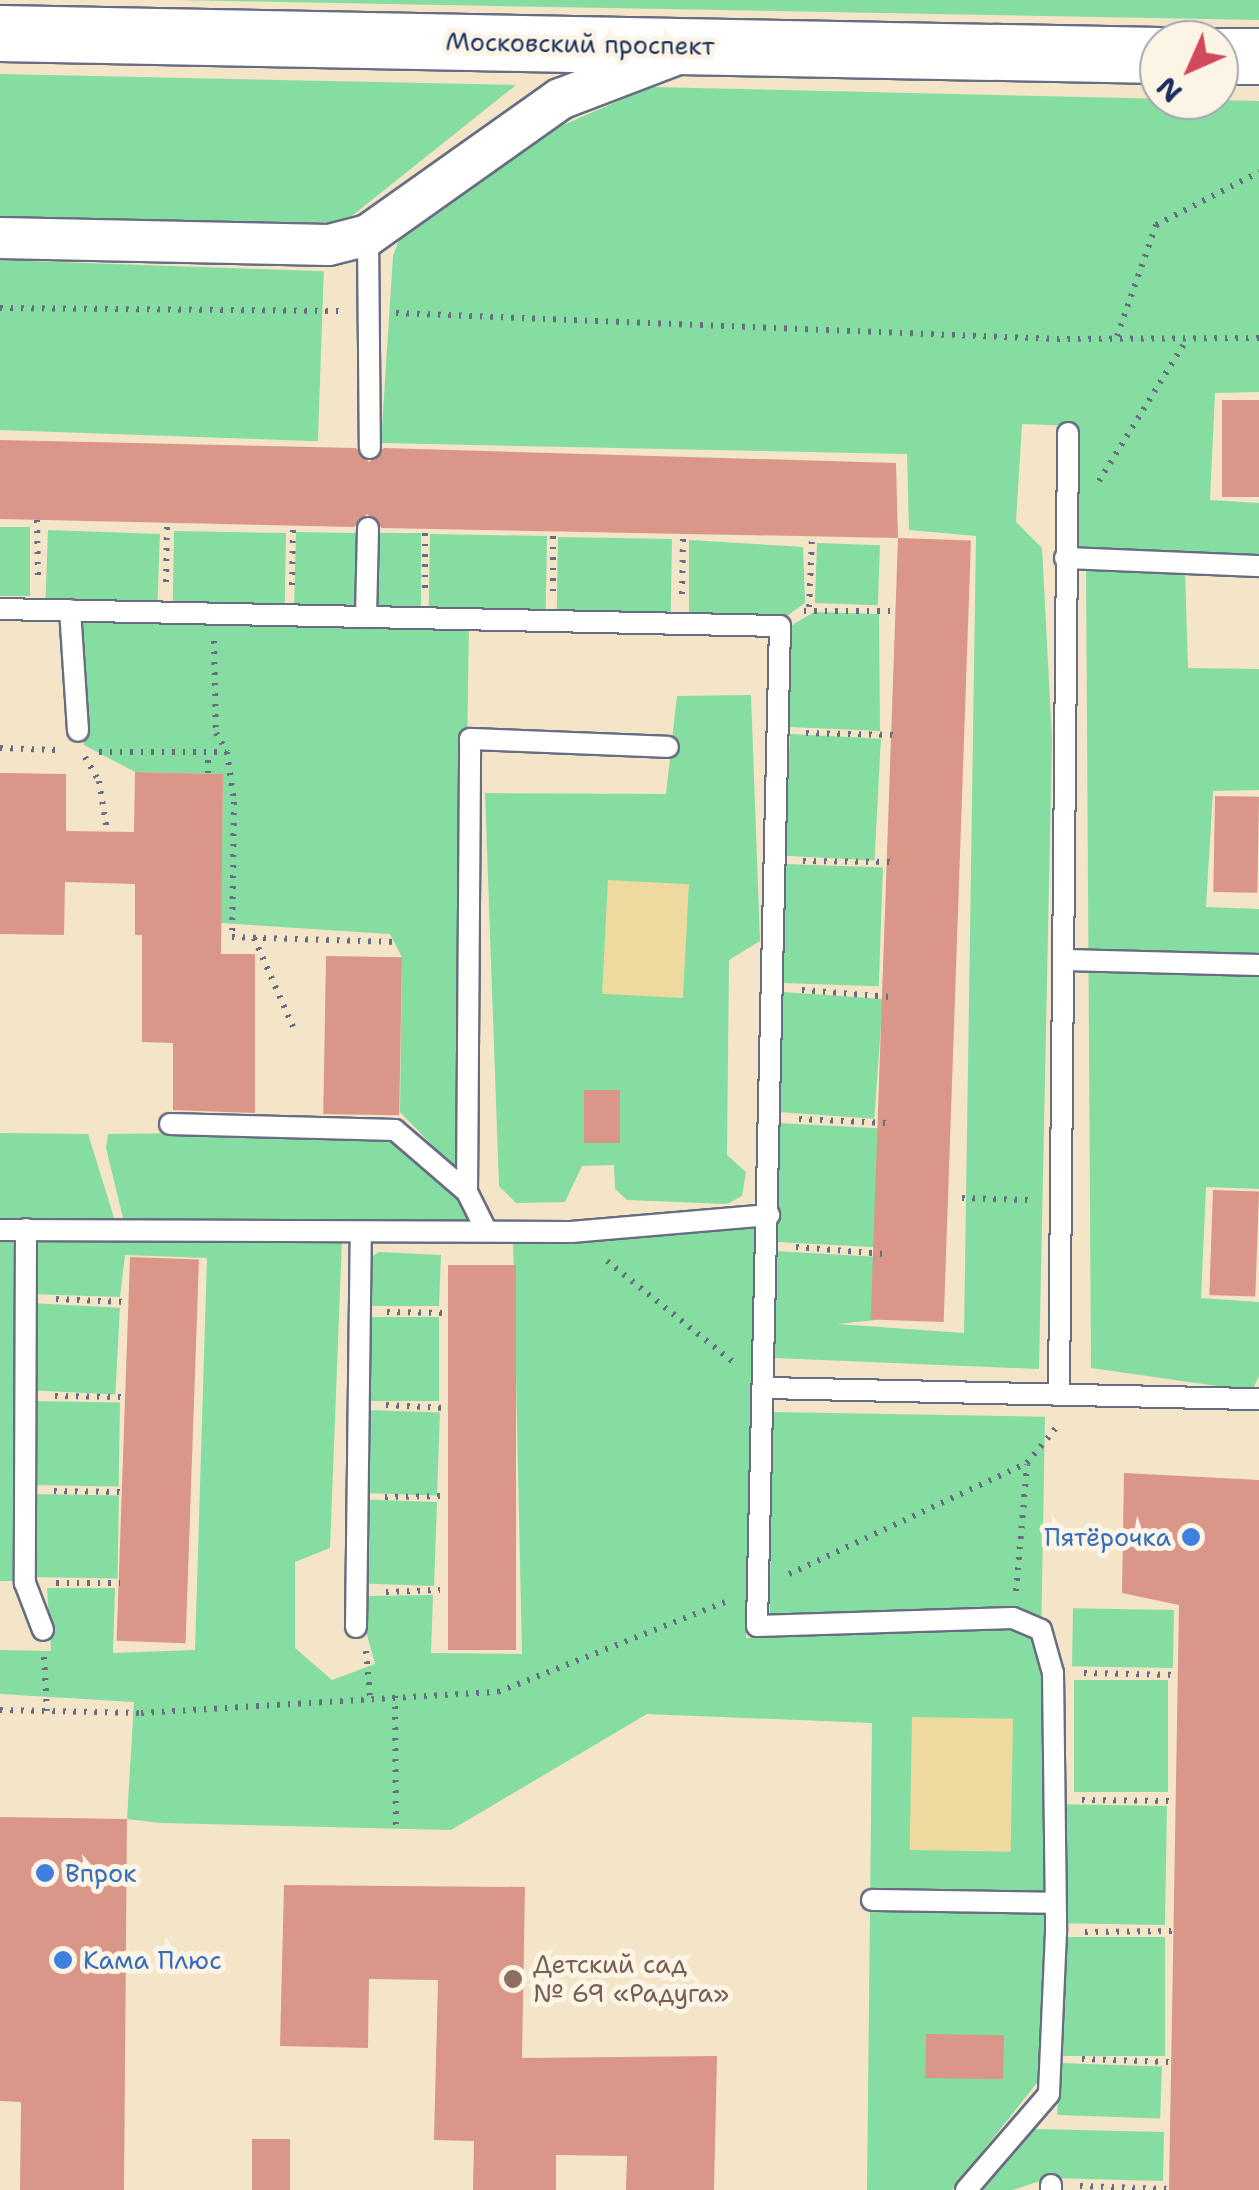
<!DOCTYPE html>
<meta charset="utf-8">
<style>
body{margin:0}
#map{position:relative;width:1259px;height:2190px;overflow:hidden;background:#f4e4c8;font-family:"Shantell Sans",sans-serif}
div>[style]{position:absolute}
.green>*{inset:0;background:#85dda1;transform-origin:0 0}
.sand>*{inset:0;background:#eeda9e;transform-origin:0 0}
.building>*{inset:0;background:#da9689;transform-origin:0 0}
.path>*{height:6px;margin-top:-3px;transform-origin:0;background:repeating-linear-gradient(90deg,#676e83 0 2.5px,transparent 0 10.5px)}
.roads{filter:drop-shadow(2px 0 #676e83) drop-shadow(-2px 0 #676e83) drop-shadow(0 2px #676e83) drop-shadow(0 -2px #676e83)}
.lane>*{height:20px;margin:-10px;padding:0 10px;transform-origin:10px;border-radius:10px;background:#fff}
.street>*{height:40px;margin:-20px;padding:0 20px;transform-origin:20px;border-radius:20px;background:#fff}
.secondary>*{height:55px;margin:-27.5px;padding:0 27.5px;transform-origin:27.5px;border-radius:27.5px;background:#fff}
.dots>*{width:28px;height:28px;translate:-50% -50%;box-sizing:border-box;border:5px solid #fcf5e5;border-radius:50%}
span{translate:-50% -50%;white-space:nowrap;text-align:center;line-height:1.15;-webkit-text-stroke:10px #fcf5e5;paint-order:stroke}
.street-label{font-size:25px;color:#1b2f5e}
.shop-label{font-size:25px;color:#366cbe}
.right{translate:-100% -50%;text-align:right}
.left{translate:0 -50%;text-align:left}
.education-label{font-size:25px;color:#785e54}
.north{position:absolute;left:1139px;top:20px;width:100px;height:100px;box-sizing:border-box;background:#fcf5e5;border:2px solid #a2a6af;border-radius:50%;rotate:225deg;font-size:28px;font-weight:700;line-height:40px;text-align:center;color:#1b2f5e}
.north::after{content:'';display:block;margin:auto;width:35px;height:45px;background:#d1495b;clip-path:polygon(50% 0,100% 100%,50% 72%,0 100%)}
</style>
<div id="map">
<div class="green">
<i style="clip-path:polygon(175px 0,1259px 0,1259px 20px)"></i>
<i style="clip-path:polygon(0 74px,516px 85px,343px 223px,0 217px)"></i>
<i style="clip-path:polygon(650px 87px,1259px 101px,1259px 392px,1215px 393px,1210px 500px,1259px 503px,1259px 562px,1074px 551px,1077px 426px,1022px 424px,1016px 522px,1042px 548px,1052px 739px,1039px 1369px,774px 1358px,775px 1251px,879px 1257px,876px 1320px,837px 1324px,964px 1333px,976px 536px,909px 530px,907px 454px,381px 443px,393px 256px,404px 227px,513px 147px)"></i>
<i style="left:0;top:260px;width:324px;height:170px;rotate:2deg"></i>
<i style="left:0;top:527px;width:30px;height:69px"></i>
<i style="left:48px;top:530px;width:112px;height:71px;rotate:2deg"></i>
<i style="left:174px;top:531px;width:112px;height:73px;rotate:1deg"></i>
<i style="clip-path:polygon(296px 532px,356px 533px,358px 601px,352px 608px,294px 608px)"></i>
<i style="left:372px;top:533px;width:49px;height:80px"></i>
<i style="left:430px;top:534px;width:117px;height:78px;rotate:1deg"></i>
<i style="left:558px;top:537px;width:114px;height:76px;rotate:1deg"></i>
<i style="clip-path:polygon(689px 540px,803px 547px,805px 603px,780px 621px,689px 617px)"></i>
<i style="left:817px;top:543px;width:63px;height:60px;rotate:2deg"></i>
<i style="clip-path:polygon(1086px 566px,1185px 572px,1188px 668px,1259px 669px,1259px 790px,1213px 791px,1206px 907px,1259px 909px,1259px 1189px,1206px 1187px,1201px 1298px,1259px 1302px,1259px 1376px,1252px 1391px,1091px 1368px)"></i>
<i style="clip-path:polygon(814px 612px,879px 614px,880px 731px,789px 727px,787px 628px)"></i>
<i style="clip-path:polygon(78px 617px,469px 625px,460px 1174px,400px 1112px,402px 957px,390px 934px,221px 923px,223px 774px,135px 772px,84px 745px)"></i>
<i style="clip-path:polygon(751px 695px,760px 941px,729px 960px,727px 1155px,746px 1172px,742px 1196px,727px 1204px,627px 1200px,615px 1189px,614px 1165px,582px 1166px,565px 1202px,516px 1203px,499px 1186px,485px 793px,666px 794px,677px 696px)"></i>
<i style="left:790px;top:734px;width:91px;height:122px;rotate:3deg"></i>
<i style="left:786px;top:864px;width:97px;height:119px;rotate:2deg"></i>
<i style="left:783px;top:992px;width:100px;height:120px;rotate:4deg"></i>
<i style="left:778px;top:1123px;width:105px;height:119px;rotate:3deg"></i>
<i style="clip-path:polygon(381px 1131px,463px 1196px,477px 1224px,124px 1222px,106px 1148px,108px 1134px)"></i>
<i style="clip-path:polygon(0 1133px,88px 1134px,116px 1224px,0 1221px)"></i>
<i style="clip-path:polygon(762px 1221px,746px 1638px,1010px 1626px,1038px 1641px,1046px 1676px,1044px 2074px,952px 2190px,867px 2190px,872px 1723px,647px 1714px,451px 1830px,160px 1823px,127px 1819px,134px 1702px,0 1694px,0 1650px,51px 1651px,47px 1588px,115px 1588px,113px 1653px,195px 1650px,207px 1258px,125px 1255px,120px 1297px,29px 1294px,31px 1233px,342px 1239px,330px 1548px,295px 1562px,295px 1648px,332px 1680px,375px 1664px,364px 1624px,366px 1596px,433px 1595px,431px 1653px,522px 1654px,513px 1238px)"></i>
<i style="left:0;top:1234px;width:20px;height:347px"></i>
<i style="clip-path:polygon(379px 1252px,441px 1255px,439px 1306px,365px 1306px,369px 1258px)"></i>
<i style="left:30px;top:1303px;width:90px;height:87px;rotate:3deg"></i>
<i style="left:439px;top:1317px;width:84px;height:71px;rotate:90deg"></i>
<i style="left:31px;top:1401px;width:89px;height:84px;rotate:1deg"></i>
<i style="left:366px;top:1410px;width:74px;height:83px;rotate:2deg"></i>
<i style="left:773px;top:1412px;width:272px;height:203px;rotate:1deg"></i>
<i style="left:33px;top:1494px;width:86px;height:83px;rotate:1deg"></i>
<i style="left:437px;top:1502px;width:84px;height:71px;rotate:92deg"></i>
<i style="left:1174px;top:1610px;width:58px;height:101px;rotate:91deg"></i>
<i style="left:1168px;top:1680px;width:112px;height:94px;rotate:90deg"></i>
<i style="left:1167px;top:1806px;width:119px;height:103px;rotate:91deg"></i>
<i style="left:1165px;top:1937px;width:119px;height:102px;rotate:90deg"></i>
<i style="left:1059px;top:2063px;width:103px;height:52px;rotate:2deg"></i>
<i style="clip-path:polygon(1035px 2129px,1164px 2132px,1163px 2181px,1049px 2178px,1013px 2190px,983px 2190px)"></i>
</div>
<div class="sand">
<i style="left:608px;top:880px;width:81px;height:114px;rotate:3deg"></i>
<i style="left:912px;top:1717px;width:101px;height:133px;rotate:1deg"></i>
</div>
<div class="building">
<i style="left:1222px;top:400px;width:37px;height:97px"></i>
<i style="clip-path:polygon(0 440px,356px 448px,369px 462px,384px 448px,896px 463px,898px 538px,382px 528px,367px 514px,354px 527px,0 519px)"></i>
<i style="left:898px;top:538px;width:73px;height:782px;rotate:2deg"></i>
<i style="clip-path:polygon(135px 772px,223px 774px,221px 954px,255px 954px,255px 1113px,173px 1110px,173px 1043px,142px 1042px,142px 935px,135px 935px,135px 884px,65px 882px,64px 935px,0 934px,0 773px,66px 774px,66px 831px,134px 832px)"></i>
<i style="left:1215px;top:796px;width:44px;height:96px;rotate:1deg"></i>
<i style="left:326px;top:956px;width:76px;height:158px;rotate:1deg"></i>
<i style="left:584px;top:1090px;width:36px;height:53px"></i>
<i style="left:1213px;top:1190px;width:46px;height:105px;rotate:2deg"></i>
<i style="left:130px;top:1257px;width:69px;height:384px;rotate:2deg"></i>
<i style="left:448px;top:1265px;width:68px;height:385px"></i>
<i style="clip-path:polygon(1124px 1473px,1259px 1480px,1259px 2190px,1169px 2190px,1179px 1605px,1122px 1593px)"></i>
<i style="clip-path:polygon(0 1817px,127px 1819px,124px 2190px,20px 2190px,21px 2102px,0 2101px)"></i>
<i style="clip-path:polygon(284px 1885px,525px 1887px,522px 2058px,717px 2056px,714px 2190px,626px 2190px,627px 2156px,556px 2155px,556px 2190px,473px 2190px,474px 2141px,434px 2140px,438px 1980px,369px 1979px,368px 2048px,280px 2046px)"></i>
<i style="left:926px;top:2034px;width:78px;height:44px;rotate:1deg"></i>
<i style="left:252px;top:2139px;width:38px;height:51px"></i>
</div>
<div class="path">
<i style="left:0;top:308px;width:339px;rotate:0.5deg"></i>
<i style="left:396px;top:313px;width:662px;rotate:2.25deg"></i>
<i style="left:1057px;top:339px;width:202px;rotate:-0.3deg"></i>
<i style="left:1117px;top:336px;width:118px;rotate:-70.6deg"></i>
<i style="left:1156px;top:225px;width:116px;rotate:-27.2deg"></i>
<i style="left:1099px;top:481px;width:167px;rotate:-58.2deg"></i>
<i style="left:37px;top:520px;width:59px;rotate:89deg"></i>
<i style="left:166px;top:582px;width:59px;rotate:-89deg"></i>
<i style="left:292px;top:585px;width:59px;rotate:-89deg"></i>
<i style="left:425px;top:588px;width:59px;rotate:-90deg"></i>
<i style="left:553px;top:591px;width:59px;rotate:-90deg"></i>
<i style="left:682px;top:594px;width:59px;rotate:-89deg"></i>
<i style="left:809px;top:607px;width:69px;rotate:-87.5deg"></i>
<i style="left:804px;top:611px;width:92px"></i>
<i style="left:214px;top:641px;width:92px;rotate:88.8deg"></i>
<i style="left:216px;top:733px;width:22px;rotate:60deg"></i>
<i style="left:227px;top:752px;width:50px;rotate:82deg"></i>
<i style="left:234px;top:802px;width:135px;rotate:90.8deg"></i>
<i style="left:232px;top:937px;width:165px;rotate:1.7deg"></i>
<i style="left:806px;top:733px;width:89px;rotate:1.3deg"></i>
<i style="left:0;top:748px;width:56px;rotate:2deg"></i>
<i style="left:99px;top:752px;width:127px"></i>
<i style="left:85px;top:757px;width:28px;rotate:60deg"></i>
<i style="left:99px;top:781px;width:51px;rotate:80.9deg"></i>
<i style="left:208px;top:773px;width:21px;rotate:-90deg"></i>
<i style="left:803px;top:861px;width:89px;rotate:0.6deg"></i>
<i style="left:254px;top:938px;width:97px;rotate:66.3deg"></i>
<i style="left:802px;top:990px;width:89px;rotate:4.5deg"></i>
<i style="left:799px;top:1119px;width:88px;rotate:2.6deg"></i>
<i style="left:962px;top:1198px;width:68px;rotate:1.7deg"></i>
<i style="left:796px;top:1247px;width:89px;rotate:4.5deg"></i>
<i style="left:607px;top:1261px;width:161px;rotate:38.7deg"></i>
<i style="left:56px;top:1299px;width:69px;rotate:2.5deg"></i>
<i style="left:387px;top:1312px;width:59px;rotate:1deg"></i>
<i style="left:55px;top:1396px;width:69px;rotate:0.8deg"></i>
<i style="left:386px;top:1405px;width:59px;rotate:2.9deg"></i>
<i style="left:54px;top:1491px;width:69px;rotate:0.8deg"></i>
<i style="left:385px;top:1497px;width:59px;rotate:-1deg"></i>
<i style="left:789px;top:1574px;width:263px;rotate:-25deg"></i>
<i style="left:1027px;top:1463px;width:50px;rotate:-50.6deg"></i>
<i style="left:56px;top:1583px;width:64px"></i>
<i style="left:1016px;top:1591px;width:127px;rotate:-85deg"></i>
<i style="left:386px;top:1592px;width:54px;rotate:-2.1deg"></i>
<i style="left:366px;top:1651px;width:46px;rotate:85deg"></i>
<i style="left:44px;top:1657px;width:54px;rotate:86.8deg"></i>
<i style="left:1084px;top:1673px;width:94px;rotate:1.2deg"></i>
<i style="left:395px;top:1696px;width:133px;rotate:89.6deg"></i>
<i style="left:0;top:1710px;width:141px;rotate:1.2deg"></i>
<i style="left:141px;top:1713px;width:358px;rotate:-3.4deg"></i>
<i style="left:498px;top:1692px;width:247px;rotate:-21.6deg"></i>
<i style="left:1082px;top:1800px;width:94px;rotate:0.6deg"></i>
<i style="left:1085px;top:1932px;width:88px;rotate:-0.7deg"></i>
<i style="left:1082px;top:2059px;width:89px;rotate:1.9deg"></i>
<i style="left:1080px;top:2186px;width:89px;rotate:1.9deg"></i>
</div>
<div class="roads">
<div class="lane">
<i style="left:368px;top:235px;width:213px;rotate:89.5deg"></i>
<i style="left:1065px;top:558px;width:194px;rotate:2.4deg"></i>
<i style="left:0;top:609px;width:780px;rotate:1.25deg"></i>
<i style="left:780px;top:626px;width:1000px;rotate:91.32deg"></i>
<i style="left:757px;top:1626px;width:256px;rotate:-1.8deg"></i>
<i style="left:1013px;top:1618px;width:30px;rotate:23deg"></i>
<i style="left:1041px;top:1630px;width:45px;rotate:74.4deg"></i>
<i style="left:1053px;top:1673px;width:259px;rotate:89.3deg"></i>
<i style="left:1056px;top:1932px;width:162px;rotate:92.5deg"></i>
<i style="left:1049px;top:2094px;width:127px;rotate:130.8deg"></i>
<i style="left:70px;top:610px;width:121px;rotate:86.2deg"></i>
<i style="left:366px;top:617px;width:89px;rotate:-88.7deg"></i>
<i style="left:1066px;top:960px;width:193px;rotate:1.5deg"></i>
<i style="left:170px;top:1124px;width:225px;rotate:1.5deg"></i>
<i style="left:395px;top:1130px;width:95px;rotate:40.7deg"></i>
<i style="left:467px;top:1192px;width:40px;rotate:63.4deg"></i>
<i style="left:467px;top:1192px;width:453px;rotate:-89.6deg"></i>
<i style="left:470px;top:739px;width:198px;rotate:2.3deg"></i>
<i style="left:26px;top:1229px;width:354px;rotate:90.2deg"></i>
<i style="left:25px;top:1583px;width:50px;rotate:69deg"></i>
<i style="left:0;top:1230px;width:571px;rotate:0.2deg"></i>
<i style="left:571px;top:1232px;width:199px;rotate:-4.9deg"></i>
<i style="left:766px;top:1388px;width:493px;rotate:1.3deg"></i>
<i style="left:1059px;top:1395px;width:962px;rotate:-89.46deg"></i>
<i style="left:356px;top:1627px;width:392px;rotate:-89.3deg"></i>
<i style="left:872px;top:1900px;width:183px;rotate:0.9deg"></i>
<i style="left:1051px;top:2190px;width:5px;rotate:-90deg"></i>
</div>
<div class="street">
<i style="left:0;top:238px;width:329px;rotate:1.2deg"></i>
<i style="left:329px;top:245px;width:40px;rotate:-14.4deg"></i>
<i style="left:368px;top:235px;width:235px;rotate:-35.3deg"></i>
<i style="left:560px;top:99px;width:126px;rotate:-20.9deg"></i>
</div>
<div class="secondary">
<i style="left:0;top:33px;width:1159px;rotate:1.09deg"></i>
<i style="left:1219px;top:56px;width:40px"></i>
</div>
</div>
<div class="dots">
<i style="left:1191px;top:1537px;background:#3f7fe0"></i>
<i style="left:45px;top:1873px;background:#3f7fe0"></i>
<i style="left:63px;top:1960px;background:#3f7fe0"></i>
<i style="left:513px;top:1979px;background:#8d6e63"></i>
</div>
<div class="street-label">
<span style="left:580px;top:44px;rotate:1deg">Московский проспект</span>
</div>
<div class="shop-label">
<span class="right" style="left:1171px;top:1537px">Пятёрочка</span>
<span class="left" style="left:65px;top:1873px">Впрок</span>
<span class="left" style="left:83px;top:1960px">Кама Плюс</span>
</div>
<div class="education-label">
<span class="left" style="left:533px;top:1979px">Детский сад<br>№ 69 «Радуга»</span>
</div>
<div class="north">N</div>
</div>
